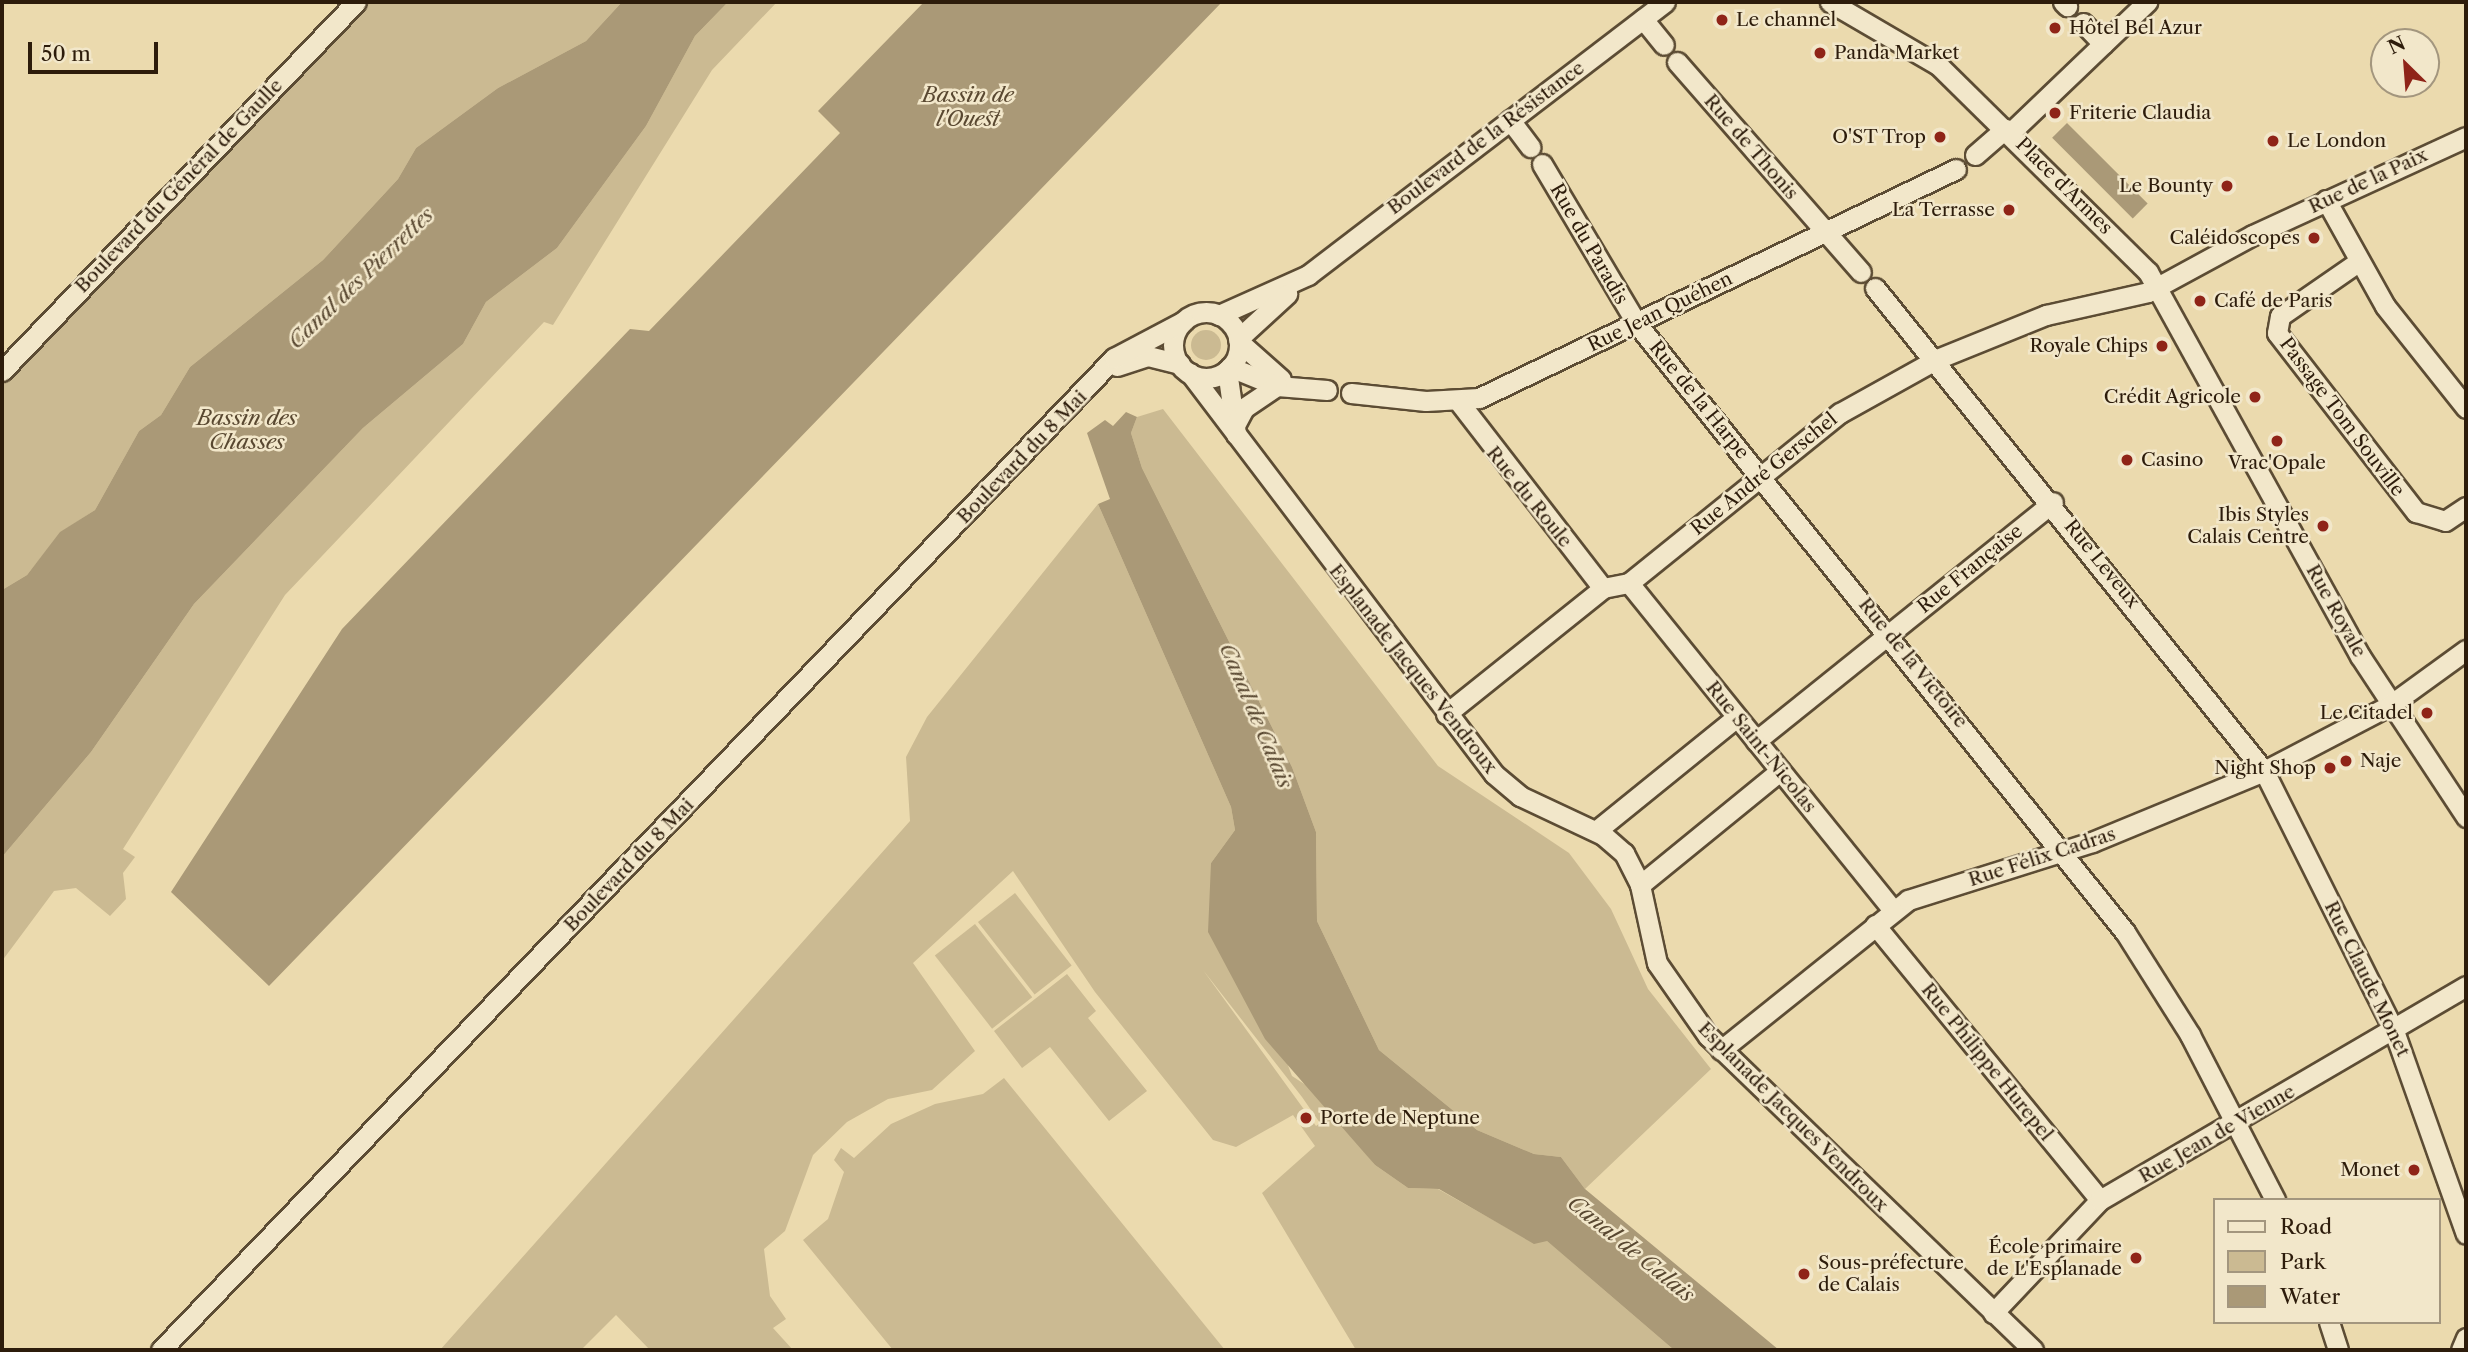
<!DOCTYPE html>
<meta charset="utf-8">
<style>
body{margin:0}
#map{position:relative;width:2468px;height:1352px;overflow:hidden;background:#ebdaae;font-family:"Libre Caslon Text",serif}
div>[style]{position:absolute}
.green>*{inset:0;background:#cbba92;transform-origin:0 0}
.round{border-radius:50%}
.water>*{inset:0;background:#a97;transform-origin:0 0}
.roads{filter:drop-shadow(2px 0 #5c4c34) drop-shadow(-2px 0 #5c4c34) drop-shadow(0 2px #5c4c34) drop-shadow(0 -2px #5c4c34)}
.minor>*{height:19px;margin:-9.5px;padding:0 9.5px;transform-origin:9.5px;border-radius:9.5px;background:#f2e7ca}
.minor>.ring{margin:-9.5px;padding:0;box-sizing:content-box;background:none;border:19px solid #f2e7ca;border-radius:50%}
.dots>*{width:19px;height:19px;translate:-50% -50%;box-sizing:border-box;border:4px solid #f2e7ca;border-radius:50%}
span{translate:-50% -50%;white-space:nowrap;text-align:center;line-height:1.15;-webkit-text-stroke:5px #f2e7ca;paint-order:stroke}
.poi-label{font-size:19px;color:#2d1c0b}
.left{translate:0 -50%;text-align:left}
.right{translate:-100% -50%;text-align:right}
.street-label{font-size:19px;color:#2d1c0b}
.water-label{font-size:21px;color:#594831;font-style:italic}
.frame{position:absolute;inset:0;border:4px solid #2d1c0b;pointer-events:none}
.legend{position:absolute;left:2213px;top:1198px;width:228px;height:126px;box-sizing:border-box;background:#f2e7ca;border:2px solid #a3967e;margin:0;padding:9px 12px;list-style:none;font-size:21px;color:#2d1c0b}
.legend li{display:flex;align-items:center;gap:14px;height:35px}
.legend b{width:35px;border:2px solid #a3967e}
.north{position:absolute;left:2370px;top:28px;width:70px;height:70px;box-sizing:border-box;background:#f2e7ca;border:2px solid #a3967e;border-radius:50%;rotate:335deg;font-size:19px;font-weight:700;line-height:28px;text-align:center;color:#2d1c0b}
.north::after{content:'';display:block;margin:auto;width:24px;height:32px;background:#8f2418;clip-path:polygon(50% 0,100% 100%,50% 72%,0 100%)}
.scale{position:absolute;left:28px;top:42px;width:130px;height:32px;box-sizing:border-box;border:4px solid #2d1c0b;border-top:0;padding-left:9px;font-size:21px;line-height:24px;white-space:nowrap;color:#2d1c0b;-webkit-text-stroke:5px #f2e7ca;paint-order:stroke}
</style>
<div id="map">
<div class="green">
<i style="clip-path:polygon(368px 2px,622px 2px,586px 41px,498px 88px,416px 148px,398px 179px,323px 260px,190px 367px,161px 415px,139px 431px,95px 510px,61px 532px,27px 575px,2px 590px,2px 385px)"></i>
<i style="clip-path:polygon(728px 2px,777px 2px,712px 70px,553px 325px,544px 322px,285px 595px,123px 849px,135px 857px,123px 873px,126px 899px,110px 916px,76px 888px,54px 891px,2px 961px,2px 857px,91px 752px,194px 604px,363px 428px,463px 344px,486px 302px,557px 248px,646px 126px,695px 36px)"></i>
<i class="round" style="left:1191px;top:330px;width:30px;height:30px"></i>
<i style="clip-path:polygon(1163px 409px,1438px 766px,1569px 853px,1611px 909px,1648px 989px,1711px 1069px,1585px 1189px,1561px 1157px,1534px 1154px,1477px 1130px,1379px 1050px,1317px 921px,1316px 832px,1292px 767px,1142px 468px,1131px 433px,1137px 417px)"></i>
<i style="clip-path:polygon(evenodd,1098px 504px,1231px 807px,1235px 830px,1211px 863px,1292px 1076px,1315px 1091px,1375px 1165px,1408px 1188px,1438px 1189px,1534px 1243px,1546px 1240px,1674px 1350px,1356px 1350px,1262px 1193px,1315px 1146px,1293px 1115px,1236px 1147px,1213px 1140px,1095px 992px,1013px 871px,913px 963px,975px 1051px,932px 1090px,888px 1099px,847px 1122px,813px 1155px,785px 1231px,764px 1249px,770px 1296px,786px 1319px,773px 1328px,793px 1350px,650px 1350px,616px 1315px,581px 1350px,440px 1350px,910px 821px,906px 757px,927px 717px,1098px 504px,1203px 970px,1302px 1097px,1320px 1123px,1316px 1126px,1203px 970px)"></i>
<i style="left:1015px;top:893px;width:92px;height:47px;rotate:52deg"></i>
<i style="left:975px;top:924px;width:93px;height:51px;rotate:52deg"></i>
<i style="clip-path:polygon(1067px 974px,1096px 1011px,1088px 1018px,1147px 1091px,1109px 1121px,1050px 1047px,1022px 1068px,994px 1031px)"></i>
<i style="clip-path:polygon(1004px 1078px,1225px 1350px,893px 1350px,803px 1240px,828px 1219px,844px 1172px,834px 1160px,841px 1148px,854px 1158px,891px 1124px,935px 1104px,983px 1094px)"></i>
</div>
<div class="water">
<i style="clip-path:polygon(622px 2px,728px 2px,695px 36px,646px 126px,557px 248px,486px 302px,463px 344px,363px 428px,194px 604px,91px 752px,2px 857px,2px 590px,27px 575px,60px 532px,95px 510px,139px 431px,161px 415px,190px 367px,323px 260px,398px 179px,416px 148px,498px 88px,586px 41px)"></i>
<i style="clip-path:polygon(924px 2px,1222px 2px,269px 986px,171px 892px,342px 629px,630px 329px,649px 331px,840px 133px,818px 111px)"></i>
<i style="left:2067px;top:123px;width:114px;height:21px;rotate:45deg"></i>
<i style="clip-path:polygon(1126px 412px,1137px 417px,1131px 433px,1142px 468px,1292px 767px,1316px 832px,1317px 921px,1379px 1050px,1477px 1130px,1534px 1154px,1561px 1157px,1585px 1189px,1779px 1350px,1674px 1350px,1547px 1241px,1534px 1244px,1439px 1189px,1408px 1188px,1375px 1165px,1265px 1039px,1208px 932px,1211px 863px,1235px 830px,1231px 807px,1098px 504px,1110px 499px,1087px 433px,1105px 420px,1113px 426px)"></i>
</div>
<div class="roads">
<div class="minor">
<i style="left:1830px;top:2px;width:125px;rotate:30.3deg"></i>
<i style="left:1938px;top:65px;width:295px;rotate:44.6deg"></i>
<i style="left:2148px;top:272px;width:439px;rotate:61.1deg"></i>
<i style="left:2360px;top:656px;width:193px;rotate:56.6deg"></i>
<i style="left:2063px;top:2px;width:6px;rotate:45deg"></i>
<i style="left:1643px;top:19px;width:33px;rotate:51deg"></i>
<i style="left:2083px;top:23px;width:29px;rotate:46deg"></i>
<i style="left:1677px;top:62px;width:279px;rotate:48.8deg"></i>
<i style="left:1510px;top:120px;width:34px;rotate:53deg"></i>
<i style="left:2010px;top:133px;width:190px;rotate:-43.7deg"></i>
<i style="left:1975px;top:155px;width:40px;rotate:-41deg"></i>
<i style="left:1542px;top:164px;width:186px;rotate:59.3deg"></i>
<i style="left:1637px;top:324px;width:780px;rotate:51.25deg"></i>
<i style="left:2125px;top:932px;width:122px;rotate:57.7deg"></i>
<i style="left:2190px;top:1035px;width:186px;rotate:62.7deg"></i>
<i style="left:2326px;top:200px;width:121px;rotate:60.9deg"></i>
<i style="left:2385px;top:306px;width:130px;rotate:51.5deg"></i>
<i style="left:2358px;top:262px;width:95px;rotate:145.3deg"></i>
<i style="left:2280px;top:316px;width:17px;rotate:100deg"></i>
<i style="left:2277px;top:333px;width:227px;rotate:52.2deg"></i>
<i style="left:2416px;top:512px;width:30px;rotate:17deg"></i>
<i style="left:2445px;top:521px;width:25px;rotate:-34deg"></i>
<i style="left:1875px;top:288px;width:620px;rotate:51.15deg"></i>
<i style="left:2264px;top:771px;width:291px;rotate:63.4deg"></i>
<i style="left:2394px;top:1031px;width:215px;rotate:70.5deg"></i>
<i class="ring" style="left:1173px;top:312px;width:47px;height:47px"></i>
<i style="left:1219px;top:315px;width:98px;rotate:-24.2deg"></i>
<i style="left:1308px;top:275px;width:449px;rotate:-37.4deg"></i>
<i style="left:1238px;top:339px;width:67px;rotate:-42.6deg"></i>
<i style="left:1239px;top:342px;width:56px;rotate:41.4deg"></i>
<i style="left:1117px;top:366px;width:33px;rotate:-18deg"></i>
<i style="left:1148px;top:356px;width:33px;rotate:14deg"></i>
<i style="left:1230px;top:367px;width:51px;rotate:22deg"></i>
<i style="left:1277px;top:386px;width:50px;rotate:4.6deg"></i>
<i style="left:1227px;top:370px;width:65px;rotate:82deg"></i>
<i style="left:2px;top:371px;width:511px;rotate:-46.19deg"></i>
<i style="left:1190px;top:373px;width:503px;rotate:52.83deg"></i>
<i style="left:1494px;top:774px;width:34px;rotate:40deg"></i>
<i style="left:1520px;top:796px;width:92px;rotate:25.2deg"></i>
<i style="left:1603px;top:835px;width:28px;rotate:41deg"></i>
<i style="left:1624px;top:853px;width:36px;rotate:63deg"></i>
<i style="left:1640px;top:885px;width:80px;rotate:77.7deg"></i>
<i style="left:1657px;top:963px;width:89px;rotate:55.1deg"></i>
<i style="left:1708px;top:1036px;width:452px;rotate:44deg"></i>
<i style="left:1351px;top:393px;width:75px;rotate:6.1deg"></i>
<i style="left:1426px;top:401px;width:53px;rotate:-3.2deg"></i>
<i style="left:1479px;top:398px;width:529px;rotate:-25.64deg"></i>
<i style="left:1459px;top:402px;width:235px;rotate:52.3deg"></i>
<i style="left:1234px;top:427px;width:21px;rotate:-62deg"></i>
<i style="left:1244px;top:408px;width:40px;rotate:-34deg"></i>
<i style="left:1629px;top:583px;width:420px;rotate:51.1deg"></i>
<i style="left:1446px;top:714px;width:201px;rotate:-38.7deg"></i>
<i style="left:1603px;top:588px;width:26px;rotate:-11deg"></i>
<i style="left:1629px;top:583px;width:271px;rotate:-38.9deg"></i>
<i style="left:1840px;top:413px;width:111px;rotate:-29.1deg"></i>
<i style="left:1937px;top:359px;width:118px;rotate:-22deg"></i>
<i style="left:2046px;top:315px;width:105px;rotate:-12.7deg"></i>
<i style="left:2148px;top:292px;width:119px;rotate:-28.5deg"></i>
<i style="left:2253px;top:235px;width:234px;rotate:-24.7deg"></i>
<i style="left:1756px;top:741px;width:381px;rotate:-38.8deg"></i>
<i style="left:1596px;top:831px;width:181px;rotate:-39deg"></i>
<i style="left:1640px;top:885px;width:181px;rotate:-39.2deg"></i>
<i style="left:1875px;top:925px;width:355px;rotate:50.7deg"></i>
<i style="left:1721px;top:1050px;width:240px;rotate:-38.7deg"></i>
<i style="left:1908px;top:900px;width:193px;rotate:-17.5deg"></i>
<i style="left:2092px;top:842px;width:186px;rotate:-22.4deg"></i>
<i style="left:2264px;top:771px;width:142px;rotate:-27.6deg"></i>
<i style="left:2390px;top:705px;width:94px;rotate:-35.9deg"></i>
<i style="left:1993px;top:1313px;width:156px;rotate:-46.6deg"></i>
<i style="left:2100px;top:1200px;width:424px;rotate:-30.3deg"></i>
<i style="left:2329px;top:1322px;width:29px;rotate:72deg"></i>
<i style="left:161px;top:1350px;width:1376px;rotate:-46.15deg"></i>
<i style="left:1114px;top:358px;width:79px;rotate:-27.9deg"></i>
<i style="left:2461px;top:1350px;width:13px;rotate:-67deg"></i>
</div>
</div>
<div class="dots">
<i style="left:1722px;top:20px;background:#8f2418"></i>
<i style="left:2055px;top:28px;background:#8f2418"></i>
<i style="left:1820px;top:53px;background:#8f2418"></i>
<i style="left:2055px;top:113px;background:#8f2418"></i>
<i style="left:1940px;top:137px;background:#8f2418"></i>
<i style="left:2273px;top:141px;background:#8f2418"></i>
<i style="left:2227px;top:186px;background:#8f2418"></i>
<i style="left:2009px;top:210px;background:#8f2418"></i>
<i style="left:2314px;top:238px;background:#8f2418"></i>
<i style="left:2200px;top:301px;background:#8f2418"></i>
<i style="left:2162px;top:346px;background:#8f2418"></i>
<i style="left:2255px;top:397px;background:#8f2418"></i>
<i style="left:2277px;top:441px;background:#8f2418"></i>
<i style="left:2127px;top:460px;background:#8f2418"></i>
<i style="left:2323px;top:526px;background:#8f2418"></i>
<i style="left:2427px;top:713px;background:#8f2418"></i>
<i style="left:2346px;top:761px;background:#8f2418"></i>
<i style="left:2330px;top:768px;background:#8f2418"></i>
<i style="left:1306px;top:1118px;background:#8f2418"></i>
<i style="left:2414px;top:1170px;background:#8f2418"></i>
<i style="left:2136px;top:1258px;background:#8f2418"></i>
<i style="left:1804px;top:1274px;background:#8f2418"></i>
</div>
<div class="poi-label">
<span class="left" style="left:1736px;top:20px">Le channel</span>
<span class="left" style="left:2069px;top:28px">Hôtel Bel Azur</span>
<span class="left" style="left:1834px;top:53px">Panda Market</span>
<span class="left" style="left:2069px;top:113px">Friterie Claudia</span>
<span class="right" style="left:1926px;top:137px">O'ST Trop</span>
<span class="left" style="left:2287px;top:141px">Le London</span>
<span class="right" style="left:2213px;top:186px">Le Bounty</span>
<span class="right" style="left:1995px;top:210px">La Terrasse</span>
<span class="right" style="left:2300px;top:238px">Caléidoscopes</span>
<span class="left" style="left:2214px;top:301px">Café de Paris</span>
<span class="right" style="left:2148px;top:346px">Royale Chips</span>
<span class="right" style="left:2241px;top:397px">Crédit Agricole</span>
<span class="left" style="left:2141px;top:460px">Casino</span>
<span style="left:2277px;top:463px">Vrac'Opale</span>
<span class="right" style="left:2309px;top:526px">Ibis Styles<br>Calais Centre</span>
<span class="right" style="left:2413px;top:713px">Le Citadel</span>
<span class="left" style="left:2360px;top:761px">Naje</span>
<span class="right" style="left:2316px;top:768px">Night Shop</span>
<span class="left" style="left:1320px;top:1118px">Porte de Neptune</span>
<span class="right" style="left:2400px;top:1170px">Monet</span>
<span class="right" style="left:2122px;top:1258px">École primaire<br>de L'Esplanade</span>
<span class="left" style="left:1818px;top:1274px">Sous-préfecture<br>de Calais</span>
</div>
<div class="street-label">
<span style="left:1486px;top:138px;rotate:-37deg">Boulevard de la Résistance</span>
<span style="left:1751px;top:147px;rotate:49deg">Rue de Thonis</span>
<span style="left:2368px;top:181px;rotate:-25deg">Rue de la Paix</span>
<span style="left:179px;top:186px;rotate:-46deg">Boulevard du Général de Gaulle</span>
<span style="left:2064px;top:186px;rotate:45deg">Place d'Armes</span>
<span style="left:1589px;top:244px;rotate:60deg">Rue du Paradis</span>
<span style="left:1660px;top:312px;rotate:-26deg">Rue Jean Quéhen</span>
<span style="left:1699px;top:400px;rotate:51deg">Rue de la Harpe</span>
<span style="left:2342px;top:417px;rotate:53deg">Passage Tom Souville</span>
<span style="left:1022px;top:457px;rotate:-46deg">Boulevard du 8 Mai</span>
<span style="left:1764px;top:474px;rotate:-39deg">Rue André Gerschel</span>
<span style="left:1529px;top:497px;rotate:51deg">Rue du Roule</span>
<span style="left:2102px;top:564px;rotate:51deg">Rue Leveux</span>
<span style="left:1970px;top:569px;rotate:-39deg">Rue Française</span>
<span style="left:2336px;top:611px;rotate:61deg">Rue Royale</span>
<span style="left:1913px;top:663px;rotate:51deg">Rue de la Victoire</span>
<span style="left:1413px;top:669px;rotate:52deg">Esplanade Jacques Vendroux</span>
<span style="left:1761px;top:747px;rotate:51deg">Rue Saint-Nicolas</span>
<span style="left:2042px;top:857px;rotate:-18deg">Rue Félix Cadras</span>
<span style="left:629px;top:865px;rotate:-46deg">Boulevard du 8 Mai</span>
<span style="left:2367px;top:979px;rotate:64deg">Rue Claude Monet</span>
<span style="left:1987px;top:1062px;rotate:51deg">Rue Philippe Hurepel</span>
<span style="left:1793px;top:1117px;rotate:45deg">Esplanade Jacques Vendroux</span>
<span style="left:2217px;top:1134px;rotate:-30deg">Rue Jean de Vienne</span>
</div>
<div class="water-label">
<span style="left:968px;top:107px">Bassin de<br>l'Ouest</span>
<span style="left:361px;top:278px;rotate:-44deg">Canal des Pierrettes</span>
<span style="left:247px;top:430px">Bassin des<br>Chasses</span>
<span style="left:1256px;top:716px;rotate:67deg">Canal de Calais</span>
<span style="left:1631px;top:1249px;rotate:39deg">Canal de Calais</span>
</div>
<div class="frame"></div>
<ul class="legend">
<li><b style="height:9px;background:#f2e7ca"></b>Road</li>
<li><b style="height:19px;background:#cbba92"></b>Park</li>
<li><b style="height:19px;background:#a97"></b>Water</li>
</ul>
<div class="north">N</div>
<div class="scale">50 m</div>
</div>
